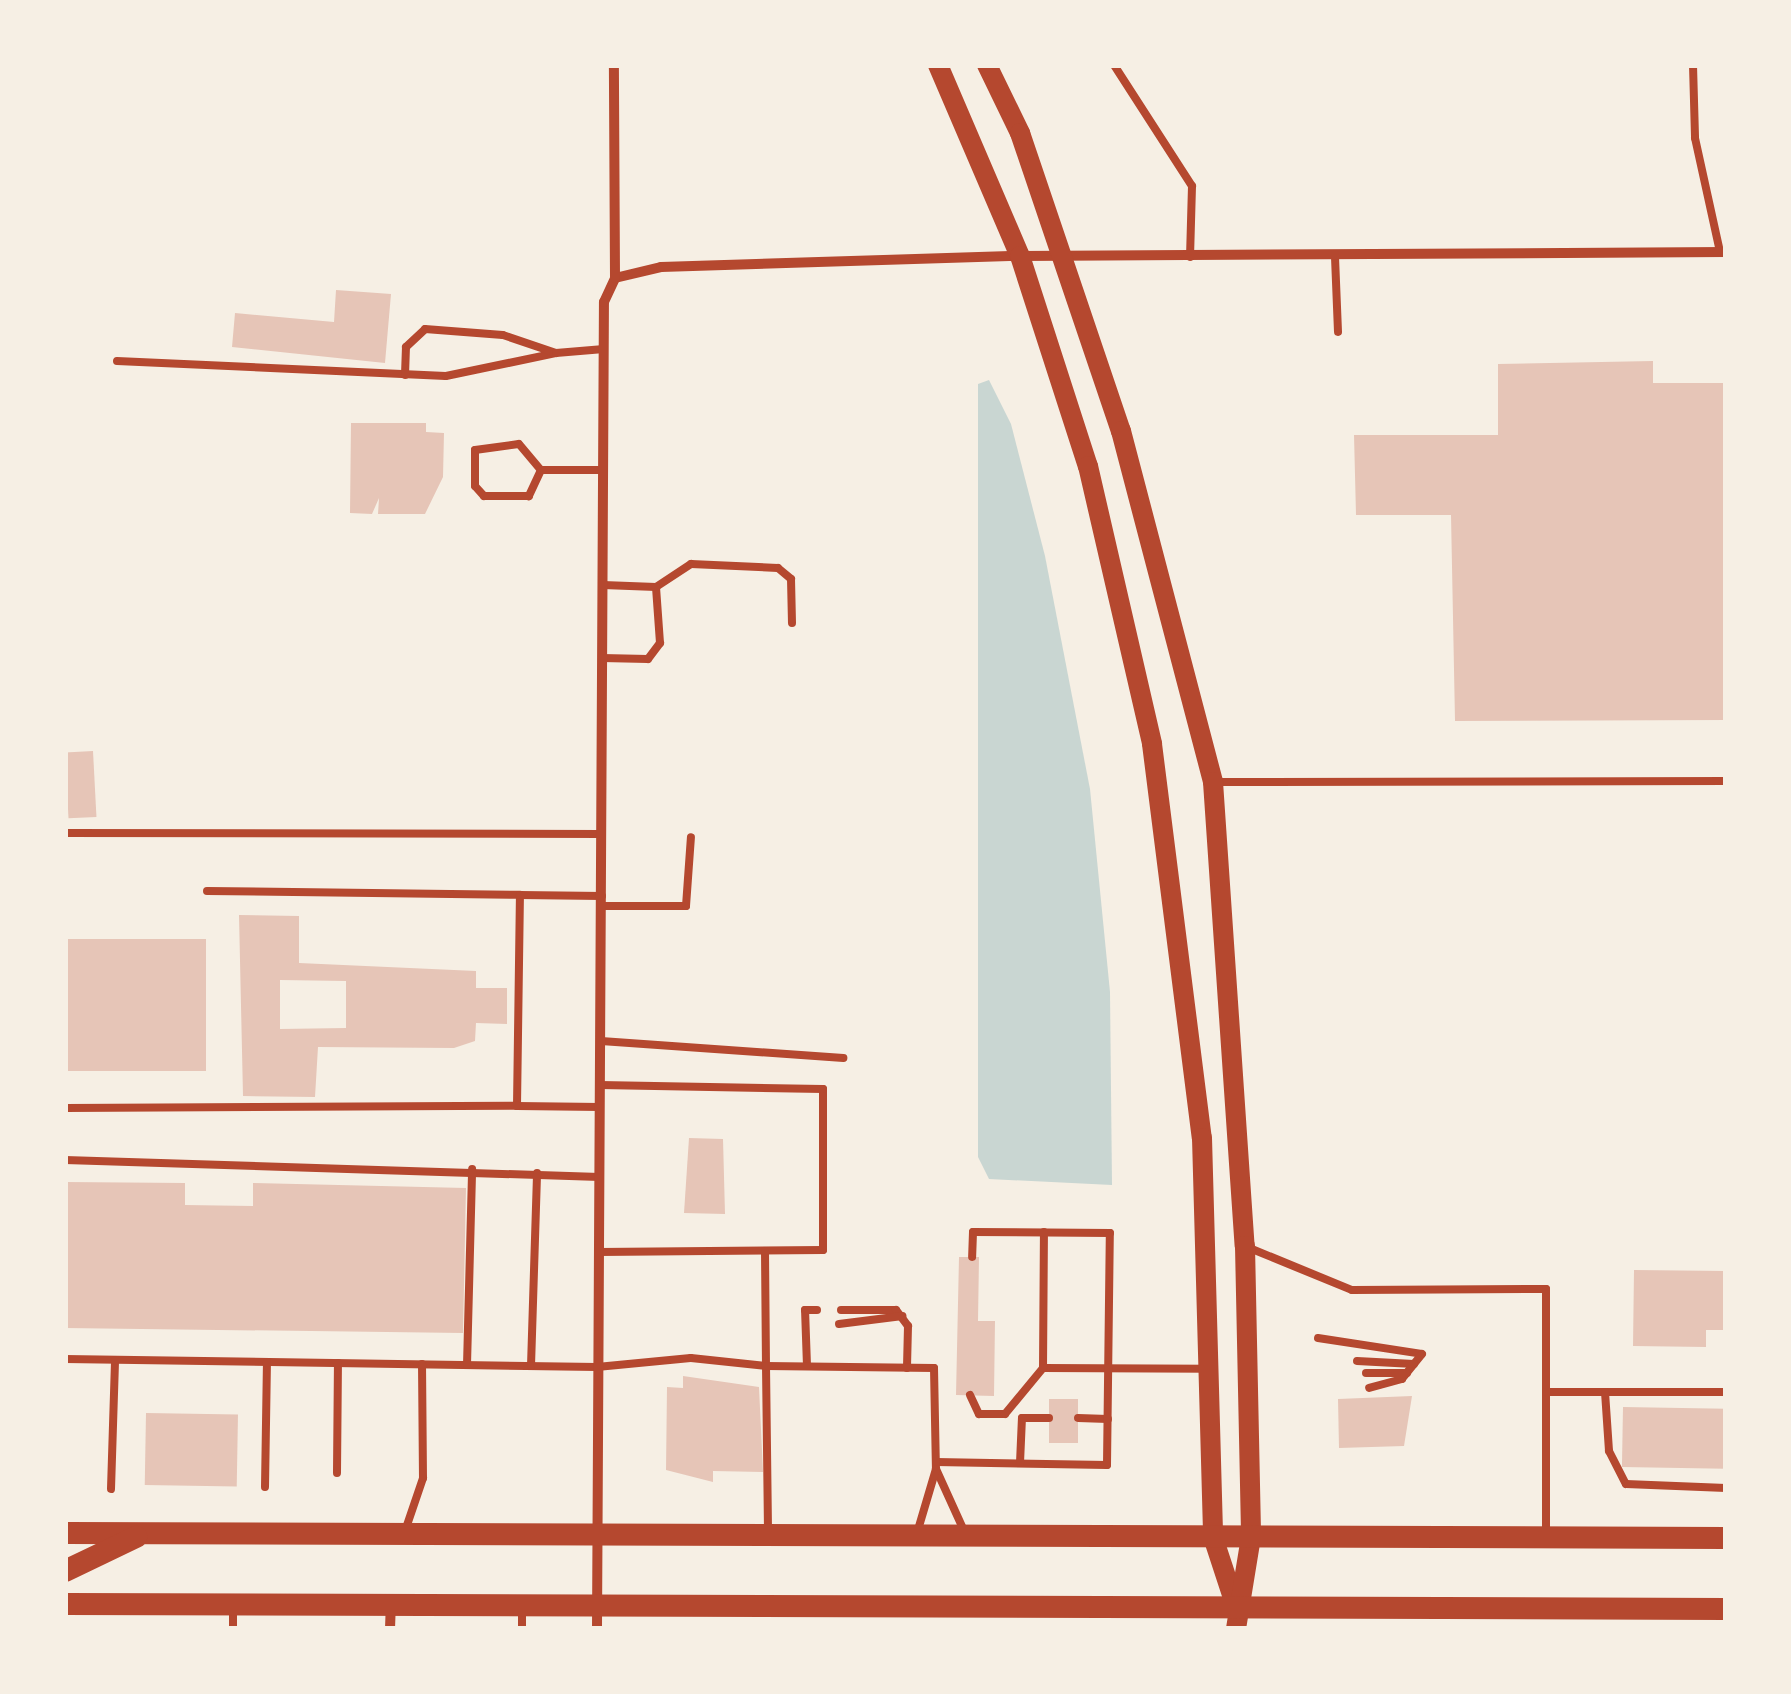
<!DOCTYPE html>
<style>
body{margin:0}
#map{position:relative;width:1791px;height:1694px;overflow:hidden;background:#f6efe4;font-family:Manrope,sans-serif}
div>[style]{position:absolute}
.water>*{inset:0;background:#c9d6d2}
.building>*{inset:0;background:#e6c5b7;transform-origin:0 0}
.service>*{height:8px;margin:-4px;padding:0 4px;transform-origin:4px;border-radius:4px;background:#b5482f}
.minor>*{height:10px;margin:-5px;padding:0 5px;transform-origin:5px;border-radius:5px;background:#b5482f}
.secondary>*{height:20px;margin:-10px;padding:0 10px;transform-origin:10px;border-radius:10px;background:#b5482f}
.primary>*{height:22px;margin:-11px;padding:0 11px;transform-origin:11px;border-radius:11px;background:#b5482f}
span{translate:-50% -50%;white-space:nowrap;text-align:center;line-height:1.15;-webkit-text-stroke:8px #f6efe4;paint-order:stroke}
.frame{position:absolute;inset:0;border:68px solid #f6efe4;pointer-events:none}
</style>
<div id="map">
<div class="water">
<i style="clip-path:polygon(989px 380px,1011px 424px,1045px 556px,1090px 789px,1110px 992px,1112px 1185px,989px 1179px,978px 1157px,978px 384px)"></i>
</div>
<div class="building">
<i style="clip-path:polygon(336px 290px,391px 294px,385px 363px,232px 347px,235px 313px,334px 322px)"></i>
<i style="clip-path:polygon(1653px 361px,1653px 383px,1726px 383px,1726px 720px,1455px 721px,1451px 515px,1356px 515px,1354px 435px,1498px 435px,1498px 364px)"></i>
<i style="clip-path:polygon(351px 423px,426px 423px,426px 432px,444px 433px,443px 477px,425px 514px,378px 514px,379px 498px,372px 514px,350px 513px)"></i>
<i style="left:93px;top:751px;width:66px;height:28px;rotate:87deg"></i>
<i style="clip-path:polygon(evenodd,239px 915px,299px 916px,299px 963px,476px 971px,476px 988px,507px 988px,507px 1024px,476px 1023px,475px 1041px,454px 1048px,318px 1047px,315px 1097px,243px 1096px,239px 915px,280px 980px,346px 981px,346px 1028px,280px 1029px,280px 980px)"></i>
<i style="left:66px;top:939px;width:140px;height:132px"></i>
<i style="clip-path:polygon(689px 1138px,723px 1139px,725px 1214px,684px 1213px)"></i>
<i style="clip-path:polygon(65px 1182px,185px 1183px,185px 1205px,253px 1206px,253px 1183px,466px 1188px,463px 1333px,65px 1328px)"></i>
<i style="clip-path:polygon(959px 1257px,979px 1257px,978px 1321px,995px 1321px,994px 1396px,956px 1395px)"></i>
<i style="clip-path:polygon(1634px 1270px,1726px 1271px,1726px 1330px,1706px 1330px,1706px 1347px,1633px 1346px)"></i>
<i style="clip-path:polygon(683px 1376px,759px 1387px,763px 1472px,713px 1471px,713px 1482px,666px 1470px,667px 1387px,683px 1388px)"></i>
<i style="clip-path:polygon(1412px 1396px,1404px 1446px,1339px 1448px,1338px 1399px)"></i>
<i style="left:1049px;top:1399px;width:29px;height:44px"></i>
<i style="left:1623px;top:1407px;width:103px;height:60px;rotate:1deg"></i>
<i style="left:146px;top:1413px;width:92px;height:72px;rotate:1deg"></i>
</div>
<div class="service">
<i style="left:1114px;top:65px;width:144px;rotate:57.2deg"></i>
<i style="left:1192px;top:186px;width:71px;rotate:91.6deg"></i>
<i style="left:1693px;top:65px;width:73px;rotate:88.4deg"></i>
<i style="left:1695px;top:138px;width:117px;rotate:77.6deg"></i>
<i style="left:1335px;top:257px;width:75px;rotate:87.7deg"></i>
<i style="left:117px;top:361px;width:329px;rotate:2.6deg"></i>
<i style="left:446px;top:376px;width:112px;rotate:-11.8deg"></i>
<i style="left:405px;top:375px;width:28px;rotate:-88deg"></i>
<i style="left:406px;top:347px;width:26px;rotate:-43deg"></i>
<i style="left:425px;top:329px;width:78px;rotate:4.4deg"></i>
<i style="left:503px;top:335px;width:56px;rotate:18.8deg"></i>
<i style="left:556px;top:353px;width:48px;rotate:-4.8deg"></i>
<i style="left:541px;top:470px;width:29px;rotate:115deg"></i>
<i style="left:529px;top:496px;width:45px;rotate:180deg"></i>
<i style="left:484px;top:496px;width:13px;rotate:-132deg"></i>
<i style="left:475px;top:486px;width:36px;rotate:-90deg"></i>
<i style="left:475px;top:450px;width:44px;rotate:-7.8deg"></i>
<i style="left:519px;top:444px;width:34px;rotate:50deg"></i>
<i style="left:541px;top:470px;width:62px"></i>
<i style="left:656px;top:587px;width:42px;rotate:-33.3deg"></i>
<i style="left:691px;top:564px;width:87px;rotate:2.6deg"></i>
<i style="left:778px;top:568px;width:17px;rotate:40deg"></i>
<i style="left:791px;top:579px;width:44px;rotate:88.7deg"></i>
<i style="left:602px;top:658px;width:46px;rotate:1.2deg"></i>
<i style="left:648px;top:659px;width:20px;rotate:-53deg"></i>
<i style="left:660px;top:643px;width:56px;rotate:-94.1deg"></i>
<i style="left:656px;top:587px;width:53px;rotate:-177.8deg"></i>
<i style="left:1216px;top:782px;width:510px;rotate:-0.11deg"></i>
<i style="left:65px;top:833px;width:537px;rotate:0.11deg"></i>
<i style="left:207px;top:891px;width:313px;rotate:0.7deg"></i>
<i style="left:602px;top:906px;width:84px"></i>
<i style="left:686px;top:906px;width:69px;rotate:-85.9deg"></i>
<i style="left:601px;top:1041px;width:243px;rotate:4deg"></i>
<i style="left:600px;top:1107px;width:83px;rotate:-179.3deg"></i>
<i style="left:517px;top:1106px;width:211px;rotate:-89.2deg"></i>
<i style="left:520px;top:895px;width:82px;rotate:0.7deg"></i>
<i style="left:65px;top:1108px;width:452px;rotate:-0.3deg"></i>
<i style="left:65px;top:1160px;width:535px;rotate:1.82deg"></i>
<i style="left:1247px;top:1247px;width:113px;rotate:22.3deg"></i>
<i style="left:1352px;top:1290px;width:194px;rotate:-0.3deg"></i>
<i style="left:1546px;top:1289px;width:244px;rotate:90deg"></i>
<i style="left:599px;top:1252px;width:224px;rotate:-0.5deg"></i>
<i style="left:823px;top:1250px;width:161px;rotate:-90deg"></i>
<i style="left:823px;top:1089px;width:223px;rotate:-179deg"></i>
<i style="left:841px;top:1310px;width:55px"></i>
<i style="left:896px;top:1310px;width:20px;rotate:53deg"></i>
<i style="left:908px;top:1326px;width:42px;rotate:91.4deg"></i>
<i style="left:839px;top:1324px;width:64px;rotate:-7.2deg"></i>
<i style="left:1318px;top:1338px;width:105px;rotate:8.7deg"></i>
<i style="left:1422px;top:1354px;width:32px;rotate:129deg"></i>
<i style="left:1402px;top:1379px;width:34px;rotate:165deg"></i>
<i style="left:65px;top:1359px;width:532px;rotate:0.86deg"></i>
<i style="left:597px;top:1367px;width:94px;rotate:-5.5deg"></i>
<i style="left:691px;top:1358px;width:75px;rotate:6.1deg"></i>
<i style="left:766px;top:1366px;width:115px;rotate:-90.5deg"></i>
<i style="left:1357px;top:1361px;width:57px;rotate:3deg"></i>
<i style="left:467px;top:1365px;width:196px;rotate:-88.5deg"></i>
<i style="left:531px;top:1366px;width:193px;rotate:-88.2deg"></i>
<i style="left:807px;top:1366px;width:56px;rotate:-92deg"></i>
<i style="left:805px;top:1310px;width:12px"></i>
<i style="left:1043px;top:1368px;width:165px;rotate:0.3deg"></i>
<i style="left:1366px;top:1373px;width:41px"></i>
<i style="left:1546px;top:1392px;width:180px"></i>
<i style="left:1605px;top:1392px;width:59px;rotate:86.1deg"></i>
<i style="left:1609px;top:1451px;width:37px;rotate:63deg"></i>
<i style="left:1626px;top:1484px;width:100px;rotate:2.3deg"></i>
<i style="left:970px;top:1395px;width:21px;rotate:65deg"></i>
<i style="left:979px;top:1414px;width:26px"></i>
<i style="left:1005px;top:1414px;width:60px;rotate:-50.4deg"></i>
<i style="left:1043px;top:1368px;width:136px;rotate:-89.6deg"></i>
<i style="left:1078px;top:1418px;width:30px;rotate:2deg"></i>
<i style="left:936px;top:1462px;width:171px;rotate:1deg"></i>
<i style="left:1107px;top:1465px;width:232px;rotate:-89.3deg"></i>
<i style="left:1110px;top:1233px;width:137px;rotate:-179.6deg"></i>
<i style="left:973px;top:1232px;width:25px;rotate:92deg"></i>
<i style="left:1020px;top:1463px;width:45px;rotate:-87.5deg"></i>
<i style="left:1022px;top:1418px;width:27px"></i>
<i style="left:936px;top:1469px;width:70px;rotate:65.6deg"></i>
<i style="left:337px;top:1473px;width:110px;rotate:-89.5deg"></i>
<i style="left:265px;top:1487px;width:125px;rotate:-89.1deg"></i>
<i style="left:111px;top:1489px;width:129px;rotate:-88.2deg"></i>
<i style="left:768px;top:1530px;width:164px;rotate:-90.7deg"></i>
<i style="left:766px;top:1366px;width:168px;rotate:0.7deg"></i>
<i style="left:934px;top:1368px;width:101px;rotate:88.9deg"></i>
<i style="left:936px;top:1469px;width:67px;rotate:106.5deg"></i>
<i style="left:405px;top:1531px;width:56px;rotate:-71.2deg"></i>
<i style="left:423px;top:1478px;width:114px;rotate:-90.5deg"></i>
<i style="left:233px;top:1609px;width:20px;rotate:90deg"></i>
<i style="left:522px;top:1629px;width:20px;rotate:-90deg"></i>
</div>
<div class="minor">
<i style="left:615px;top:278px;width:47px;rotate:-13.4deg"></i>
<i style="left:661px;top:267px;width:359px;rotate:-1.8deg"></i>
<i style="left:1020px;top:256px;width:706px;rotate:-0.32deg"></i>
<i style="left:390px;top:1629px;width:23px;rotate:-88deg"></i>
<i style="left:597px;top:1629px;width:1327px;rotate:-89.7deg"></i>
<i style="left:604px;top:302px;width:26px;rotate:-65deg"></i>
<i style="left:615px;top:278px;width:213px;rotate:-90.3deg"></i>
</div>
<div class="secondary">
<i style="left:938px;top:65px;width:208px;rotate:66.8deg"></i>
<i style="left:1020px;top:256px;width:221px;rotate:72.1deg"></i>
<i style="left:1088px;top:466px;width:285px;rotate:77deg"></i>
<i style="left:1152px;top:744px;width:397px;rotate:82.8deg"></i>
<i style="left:1202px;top:1138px;width:399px;rotate:88.4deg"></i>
<i style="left:1213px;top:1537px;width:74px;rotate:71.8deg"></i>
<i style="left:987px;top:65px;width:76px;rotate:64.1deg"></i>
<i style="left:1020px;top:133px;width:315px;rotate:71.3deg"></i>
<i style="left:1121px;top:431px;width:363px;rotate:75.3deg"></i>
<i style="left:1213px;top:782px;width:465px;rotate:86.1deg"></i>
<i style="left:1245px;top:1246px;width:291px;rotate:88.8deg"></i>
<i style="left:1251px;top:1537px;width:93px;rotate:99.3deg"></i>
</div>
<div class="primary">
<i style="left:65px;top:1533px;width:1661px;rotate:0.17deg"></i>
<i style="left:65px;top:1571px;width:79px;rotate:-25.6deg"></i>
<i style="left:65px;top:1604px;width:1661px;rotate:0.17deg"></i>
</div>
<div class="frame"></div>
</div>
